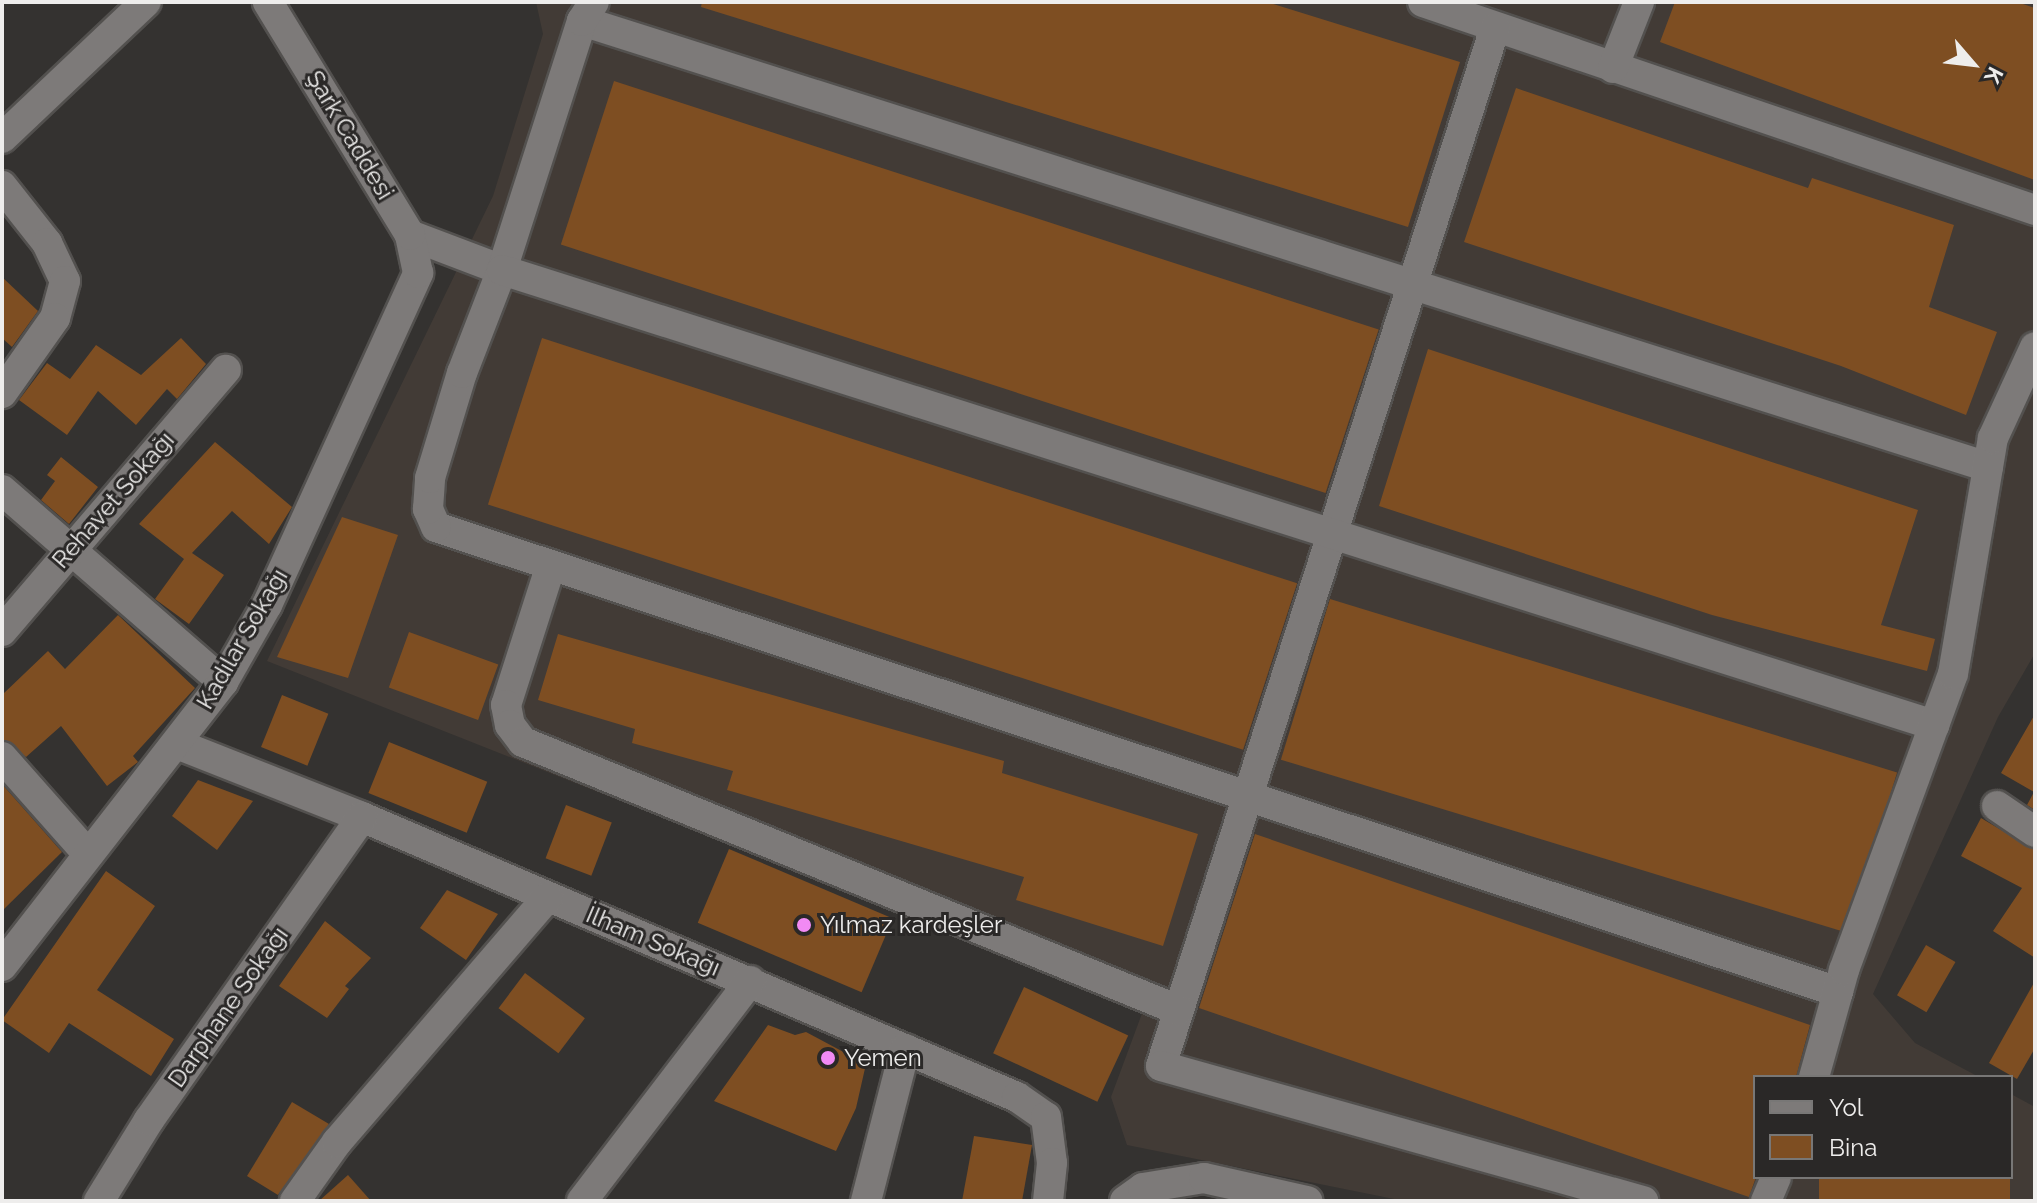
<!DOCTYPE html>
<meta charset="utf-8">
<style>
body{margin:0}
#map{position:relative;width:2037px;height:1203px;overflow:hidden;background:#343230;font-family:Raleway,sans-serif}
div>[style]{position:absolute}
.built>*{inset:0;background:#423b36}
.building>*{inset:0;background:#7e4e22;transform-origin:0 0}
.roads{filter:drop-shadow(2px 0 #53514f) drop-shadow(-2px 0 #53514f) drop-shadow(0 2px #53514f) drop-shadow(0 -2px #53514f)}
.minor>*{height:30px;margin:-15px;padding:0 15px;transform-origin:15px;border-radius:15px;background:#7d7a79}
.dots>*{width:22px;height:22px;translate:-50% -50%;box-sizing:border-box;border:4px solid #2a2827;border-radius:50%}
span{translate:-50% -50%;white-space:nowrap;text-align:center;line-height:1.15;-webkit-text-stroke:6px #2a2827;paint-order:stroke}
.street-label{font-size:24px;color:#eeedec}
.poi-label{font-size:24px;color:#eeedec}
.left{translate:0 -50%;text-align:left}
.frame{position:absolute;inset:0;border:4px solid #eeedec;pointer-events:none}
.legend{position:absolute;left:1753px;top:1075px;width:260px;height:104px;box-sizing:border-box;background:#2a2827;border:2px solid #787776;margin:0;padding:10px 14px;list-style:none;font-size:24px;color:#eeedec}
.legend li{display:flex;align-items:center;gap:16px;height:40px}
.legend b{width:40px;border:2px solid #787776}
.north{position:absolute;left:1933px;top:24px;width:80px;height:80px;-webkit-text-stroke:6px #2a2827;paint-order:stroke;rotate:118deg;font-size:22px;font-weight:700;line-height:32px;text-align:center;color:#eeedec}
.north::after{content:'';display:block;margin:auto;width:28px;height:36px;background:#eeedec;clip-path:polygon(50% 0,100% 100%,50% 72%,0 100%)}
</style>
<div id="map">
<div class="built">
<i style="clip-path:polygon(536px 2px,2035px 2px,2035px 653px,1998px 717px,1873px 994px,1915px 1043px,1979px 1077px,1755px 1077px,1755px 1177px,2011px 1177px,2011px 1094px,2035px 1107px,2035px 1201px,1404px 1201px,1127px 1145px,1111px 1097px,1144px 1008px,267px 661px,493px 196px,543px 34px)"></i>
</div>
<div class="building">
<i style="clip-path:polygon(702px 2px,1267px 2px,1460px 62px,1408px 227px,701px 7px)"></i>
<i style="clip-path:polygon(1675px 2px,2017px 2px,2035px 8px,2035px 180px,1660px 42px)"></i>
<i style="left:614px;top:81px;width:804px;height:172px;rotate:18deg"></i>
<i style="clip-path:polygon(1516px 88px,1808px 188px,1812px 178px,1954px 225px,1929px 307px,1997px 332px,1966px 415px,1841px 366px,1464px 242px)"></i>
<i style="clip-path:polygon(2px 277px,38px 311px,12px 347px,2px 338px)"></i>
<i style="clip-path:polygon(181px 338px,206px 364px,177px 399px,167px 389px,136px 425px,98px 391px,67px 435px,19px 400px,47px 363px,70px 379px,96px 345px,141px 375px)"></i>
<i style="left:542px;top:338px;width:794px;height:175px;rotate:18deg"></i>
<i style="clip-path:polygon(1428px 349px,1918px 510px,1881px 625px,1935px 639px,1927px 671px,1712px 615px,1379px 506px)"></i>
<i style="clip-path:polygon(215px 442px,292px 507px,269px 544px,232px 511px,192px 553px,224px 575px,189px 624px,155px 599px,184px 559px,139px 524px)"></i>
<i style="clip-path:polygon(61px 457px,98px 487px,69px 524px,41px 500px,55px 481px,47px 475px)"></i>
<i style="clip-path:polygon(342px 517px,398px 535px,348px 678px,277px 657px)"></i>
<i style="left:1330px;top:599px;width:593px;height:168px;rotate:17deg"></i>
<i style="clip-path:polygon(118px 615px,195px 688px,133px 756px,138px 762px,107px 786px,61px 726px,26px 757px,2px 739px,2px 695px,48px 651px,65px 669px)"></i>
<i style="left:409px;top:632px;width:95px;height:59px;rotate:20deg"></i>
<i style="clip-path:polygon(558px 634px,1004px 761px,1002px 773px,1198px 834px,1163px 946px,1016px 900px,1024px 877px,727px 790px,733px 771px,632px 743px,635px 729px,538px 700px)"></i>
<i style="left:282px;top:695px;width:50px;height:56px;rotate:22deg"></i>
<i style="clip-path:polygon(2035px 714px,2035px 810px,2027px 805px,2034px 792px,2001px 773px)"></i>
<i style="left:389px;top:742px;width:106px;height:55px;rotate:22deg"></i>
<i style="clip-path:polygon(198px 780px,253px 801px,217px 850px,172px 816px)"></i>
<i style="clip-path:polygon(2px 784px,62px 852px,2px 911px)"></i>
<i style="left:566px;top:805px;width:49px;height:57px;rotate:21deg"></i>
<i style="clip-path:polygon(1981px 818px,2035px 850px,2035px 958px,1993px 931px,2022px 888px,1961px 856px)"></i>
<i style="clip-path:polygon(1255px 834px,1810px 1025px,1796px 1077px,1755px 1077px,1756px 1177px,1749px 1197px,1199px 1008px)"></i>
<i style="left:729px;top:849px;width:178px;height:80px;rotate:23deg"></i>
<i style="clip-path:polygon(106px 871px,155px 906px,97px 990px,174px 1039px,151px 1076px,69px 1023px,49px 1053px,2px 1020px)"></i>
<i style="clip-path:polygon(447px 890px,498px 914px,466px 960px,420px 928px)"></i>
<i style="clip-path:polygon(325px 921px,371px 958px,345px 986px,349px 989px,327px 1018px,279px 986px)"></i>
<i style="left:1926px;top:945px;width:34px;height:58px;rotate:30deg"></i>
<i style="left:525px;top:973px;width:75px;height:44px;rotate:37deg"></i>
<i style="clip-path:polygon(2035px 981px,2035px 1048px,2017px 1079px,1989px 1063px)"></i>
<i style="left:1024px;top:987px;width:115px;height:73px;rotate:25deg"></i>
<i style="clip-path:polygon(768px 1025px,795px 1035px,806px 1032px,866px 1064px,856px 1108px,836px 1151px,714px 1101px)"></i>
<i style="clip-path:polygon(292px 1102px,329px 1124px,278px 1195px,247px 1176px)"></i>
<i style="clip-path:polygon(974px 1136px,1032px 1145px,1022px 1201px,962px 1201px)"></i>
<i style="clip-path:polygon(348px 1175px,371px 1201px,319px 1201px)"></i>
<i style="left:1819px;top:1177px;width:191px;height:26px"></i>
</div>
<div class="roads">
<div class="minor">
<i style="left:1423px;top:2px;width:646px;rotate:18.77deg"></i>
<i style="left:582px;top:21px;width:1475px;rotate:17.6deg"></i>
<i style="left:1495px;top:28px;width:1090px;rotate:107.84deg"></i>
<i style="left:1161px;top:1066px;width:501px;rotate:15.65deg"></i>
<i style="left:1613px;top:68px;width:71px;rotate:-68.5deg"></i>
<i style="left:2px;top:138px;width:198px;rotate:-43.4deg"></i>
<i style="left:2px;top:186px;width:73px;rotate:51.7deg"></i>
<i style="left:47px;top:243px;width:42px;rotate:64.7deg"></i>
<i style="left:65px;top:281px;width:38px;rotate:105deg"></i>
<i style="left:55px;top:318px;width:92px;rotate:125.2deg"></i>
<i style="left:410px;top:235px;width:98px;rotate:20.8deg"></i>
<i style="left:502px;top:270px;width:262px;rotate:-72.2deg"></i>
<i style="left:582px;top:21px;width:22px;rotate:-58deg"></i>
<i style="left:2px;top:490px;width:293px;rotate:41deg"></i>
<i style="left:551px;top:565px;width:147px;rotate:107.8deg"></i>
<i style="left:506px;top:705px;width:20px;rotate:79deg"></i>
<i style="left:510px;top:725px;width:21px;rotate:53deg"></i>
<i style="left:523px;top:742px;width:708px;rotate:22.25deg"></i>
<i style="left:2px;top:631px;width:344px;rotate:-49.4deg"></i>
<i style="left:177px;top:744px;width:199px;rotate:21.5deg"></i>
<i style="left:362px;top:817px;width:712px;rotate:23.15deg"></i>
<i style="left:1017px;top:1097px;width:35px;rotate:35deg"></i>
<i style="left:1046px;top:1117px;width:46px;rotate:82.6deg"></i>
<i style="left:1052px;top:1163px;width:38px;rotate:96deg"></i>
<i style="left:2px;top:757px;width:128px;rotate:48.5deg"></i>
<i style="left:1997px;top:806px;width:46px;rotate:34.4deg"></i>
<i style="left:2px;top:966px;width:360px;rotate:-52.1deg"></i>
<i style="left:223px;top:682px;width:89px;rotate:-60.3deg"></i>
<i style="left:267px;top:605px;width:365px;rotate:-65.5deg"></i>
<i style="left:418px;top:273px;width:39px;rotate:-102deg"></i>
<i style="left:410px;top:235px;width:273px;rotate:-121.4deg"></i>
<i style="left:1838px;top:992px;width:1477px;rotate:-161.65deg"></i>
<i style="left:436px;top:527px;width:20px;rotate:-114deg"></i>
<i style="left:428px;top:509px;width:31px;rotate:-86deg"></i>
<i style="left:430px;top:478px;width:110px;rotate:-73.1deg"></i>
<i style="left:462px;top:373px;width:110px;rotate:-68.8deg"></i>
<i style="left:502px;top:270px;width:1503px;rotate:17.63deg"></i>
<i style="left:1814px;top:1077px;width:111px;rotate:-74.3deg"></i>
<i style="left:1844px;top:970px;width:315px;rotate:-69.8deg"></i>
<i style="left:1953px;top:674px;width:239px;rotate:-80.4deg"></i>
<i style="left:1993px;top:438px;width:100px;rotate:-65.2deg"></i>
<i style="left:99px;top:1201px;width:95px;rotate:-58.3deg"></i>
<i style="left:149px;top:1120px;width:370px;rotate:-54.9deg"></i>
<i style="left:295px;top:1201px;width:72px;rotate:-54.6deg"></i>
<i style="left:337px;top:1142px;width:323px;rotate:-49.3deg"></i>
<i style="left:582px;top:1201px;width:277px;rotate:-52.6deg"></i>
<i style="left:866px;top:1201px;width:157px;rotate:-75.6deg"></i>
<i style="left:1125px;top:1201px;width:22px;rotate:-36deg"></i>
<i style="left:1143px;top:1188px;width:62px;rotate:-9.3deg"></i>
<i style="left:1204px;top:1178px;width:106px;rotate:12.6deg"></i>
<i style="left:1766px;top:1201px;width:26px;rotate:-67deg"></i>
</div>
</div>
<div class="dots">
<i style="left:804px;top:925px;background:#f18af4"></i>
<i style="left:828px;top:1058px;background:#f18af4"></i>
</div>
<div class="street-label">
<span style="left:350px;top:135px;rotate:59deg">Şark Caddesi</span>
<span style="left:113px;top:500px;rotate:-49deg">Rehavet Sokağı</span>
<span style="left:242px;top:639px;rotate:-60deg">Kadılar Sokağı</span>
<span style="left:653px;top:941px;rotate:23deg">İlham Sokağı</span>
<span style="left:228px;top:1007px;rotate:-55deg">Darphane Sokağı</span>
</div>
<div class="poi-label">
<span class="left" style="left:820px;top:925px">Yılmaz kardeşler</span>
<span class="left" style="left:844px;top:1058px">Yemen</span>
</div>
<div class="frame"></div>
<ul class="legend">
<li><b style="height:10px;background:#7d7a79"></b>Yol</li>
<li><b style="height:22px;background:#7e4e22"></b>Bina</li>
</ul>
<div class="north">K</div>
</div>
